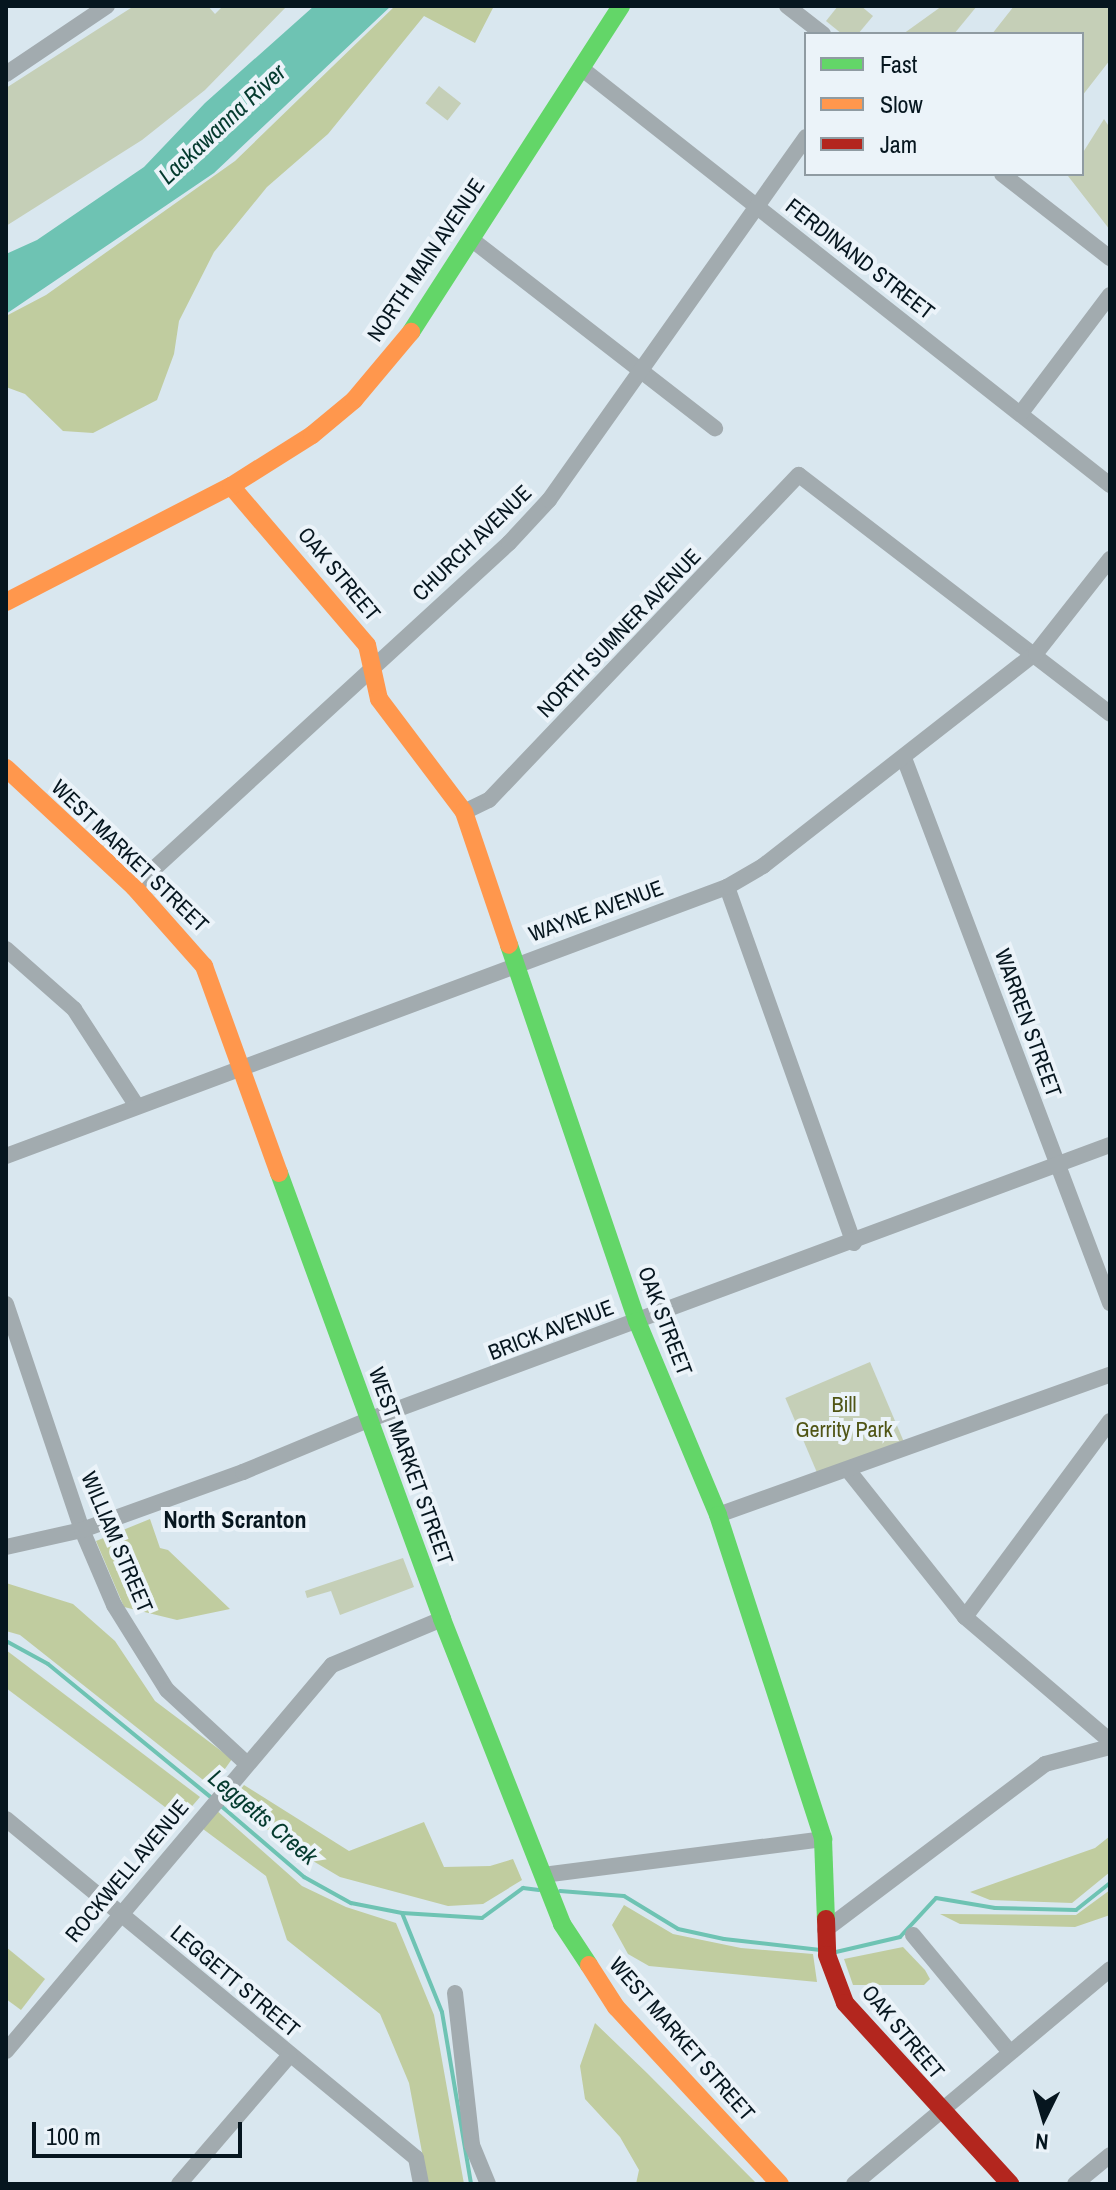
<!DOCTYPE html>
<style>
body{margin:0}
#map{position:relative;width:1116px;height:2190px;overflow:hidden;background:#d9e7ef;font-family:"Archivo Narrow",sans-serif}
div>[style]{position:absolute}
.green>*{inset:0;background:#c5cfb7;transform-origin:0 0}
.forest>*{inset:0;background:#c0cc9f}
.water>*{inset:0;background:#6ec3b3}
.stream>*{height:4px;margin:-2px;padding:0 2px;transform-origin:2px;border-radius:2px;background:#6ec3b3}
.street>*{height:16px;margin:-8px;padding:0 8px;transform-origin:8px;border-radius:8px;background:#a2abaf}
.fast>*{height:18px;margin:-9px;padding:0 9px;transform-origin:9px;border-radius:9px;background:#63d668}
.slow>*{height:18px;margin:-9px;padding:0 9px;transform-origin:9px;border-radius:9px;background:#ff974d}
.jam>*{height:18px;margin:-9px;padding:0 9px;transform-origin:9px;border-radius:9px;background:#b3261e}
span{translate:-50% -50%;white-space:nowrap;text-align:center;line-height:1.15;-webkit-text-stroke:8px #ebf3f9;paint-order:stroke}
.street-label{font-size:22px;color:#06161f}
.park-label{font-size:22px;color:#505515}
.water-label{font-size:24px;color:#043a2e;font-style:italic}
.neighbourhood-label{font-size:24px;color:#06161f;font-weight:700}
.frame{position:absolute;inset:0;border:8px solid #06161f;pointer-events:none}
.legend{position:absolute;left:804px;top:32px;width:280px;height:144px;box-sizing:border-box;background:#ebf3f9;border:2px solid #8f9ba2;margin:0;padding:10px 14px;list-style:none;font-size:24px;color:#06161f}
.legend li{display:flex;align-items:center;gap:16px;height:40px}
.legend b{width:40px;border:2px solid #8f9ba2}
.north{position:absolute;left:1004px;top:2078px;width:80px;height:80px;-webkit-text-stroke:6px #ebf3f9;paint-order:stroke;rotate:185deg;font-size:22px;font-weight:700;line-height:32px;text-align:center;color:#06161f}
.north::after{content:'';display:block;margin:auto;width:28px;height:36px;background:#06161f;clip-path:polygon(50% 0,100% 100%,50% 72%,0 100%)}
.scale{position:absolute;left:32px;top:2122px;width:210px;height:36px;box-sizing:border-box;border:4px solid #06161f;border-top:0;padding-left:10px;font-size:24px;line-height:28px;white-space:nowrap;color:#06161f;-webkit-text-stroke:6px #ebf3f9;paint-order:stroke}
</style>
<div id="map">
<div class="green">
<i style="clip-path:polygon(134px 6px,208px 6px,215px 14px,223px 6px,287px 6px,205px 90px,142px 140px,6px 226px,6px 88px)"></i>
<i style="clip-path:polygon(838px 6px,861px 6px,873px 16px,858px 34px,842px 34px,826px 21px)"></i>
<i style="clip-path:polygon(942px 6px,977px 6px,954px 34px,903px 34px)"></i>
<i style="clip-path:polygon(1014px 6px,1110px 6px,1110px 60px,1082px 96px,1082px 34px,992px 34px)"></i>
<i style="left:439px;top:86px;width:28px;height:22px;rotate:38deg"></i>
<i style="clip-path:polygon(1104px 119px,1110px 128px,1110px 230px,1068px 176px,1082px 174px,1082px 154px)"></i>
<i style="left:870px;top:1362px;width:87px;height:92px;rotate:67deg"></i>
<i style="clip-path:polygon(403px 1558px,414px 1587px,340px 1615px,331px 1591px,307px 1598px,305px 1591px)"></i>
</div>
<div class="forest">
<i style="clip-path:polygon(395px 6px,494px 6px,475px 43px,424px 16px,328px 134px,267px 187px,214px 252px,179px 321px,174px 354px,157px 400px,93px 433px,63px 431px,25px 394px,6px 387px,6px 316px,46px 295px,235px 161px)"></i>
<i style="clip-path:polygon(150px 1519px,160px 1548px,168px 1550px,230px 1609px,177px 1620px,124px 1607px,96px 1541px)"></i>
<i style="clip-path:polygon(6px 1583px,73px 1604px,115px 1641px,155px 1701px,232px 1759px,212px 1787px,20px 1635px,6px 1631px)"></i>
<i style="clip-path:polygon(6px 1650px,200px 1797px,181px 1819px,6px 1688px)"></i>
<i style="clip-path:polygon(244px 1785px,349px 1851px,424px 1822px,444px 1867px,490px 1866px,513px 1859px,522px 1880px,483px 1904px,448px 1906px,340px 1877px,286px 1845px,232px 1800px)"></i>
<i style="clip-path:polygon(215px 1809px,302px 1886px,346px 1907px,396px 1923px,434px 2015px,464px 2184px,428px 2184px,409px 2083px,380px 2014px,287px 1940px,266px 1876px,203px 1829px)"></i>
<i style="clip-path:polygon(1110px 1836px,1110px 1872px,1072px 1903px,990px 1900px,970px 1892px,1095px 1848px)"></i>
<i style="clip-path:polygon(1110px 1890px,1110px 1915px,1075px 1927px,960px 1924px,940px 1914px,1076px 1915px)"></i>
<i style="clip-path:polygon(624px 1905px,673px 1934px,741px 1948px,813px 1954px,817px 1982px,649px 1966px,628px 1954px,612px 1925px)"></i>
<i style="clip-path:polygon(6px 1947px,45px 1979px,21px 2010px,6px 1999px)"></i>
<i style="clip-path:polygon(903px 1947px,925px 1970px,930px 1979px,924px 1985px,853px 1985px,844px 1959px)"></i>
<i style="clip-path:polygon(595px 2023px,647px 2073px,757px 2184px,636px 2184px,639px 2170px,620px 2137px,585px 2099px,580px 2066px)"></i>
</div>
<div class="water">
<i style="clip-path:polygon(314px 6px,391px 6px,214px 173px,6px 314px,6px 254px,37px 240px,144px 167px,205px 103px)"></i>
</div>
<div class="stream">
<i style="left:6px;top:1641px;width:48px;rotate:28.7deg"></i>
<i style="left:48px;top:1664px;width:213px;rotate:39.3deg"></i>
<i style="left:220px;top:1805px;width:111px;rotate:40.6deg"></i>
<i style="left:304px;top:1877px;width:54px;rotate:29deg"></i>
<i style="left:351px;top:1903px;width:52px;rotate:11.1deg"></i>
<i style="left:402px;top:1913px;width:80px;rotate:3.6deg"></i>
<i style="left:482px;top:1918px;width:51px;rotate:-36.2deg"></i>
<i style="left:523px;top:1888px;width:16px;rotate:7deg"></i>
<i style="left:560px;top:1891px;width:64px;rotate:4.5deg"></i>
<i style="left:624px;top:1896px;width:63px;rotate:31.4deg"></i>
<i style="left:678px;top:1929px;width:47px;rotate:12.3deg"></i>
<i style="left:724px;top:1939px;width:97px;rotate:6.5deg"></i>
<i style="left:402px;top:1913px;width:107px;rotate:68deg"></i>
<i style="left:442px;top:2012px;width:174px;rotate:80.4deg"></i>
<i style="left:836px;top:1952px;width:66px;rotate:-13.2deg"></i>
<i style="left:900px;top:1937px;width:53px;rotate:-47.3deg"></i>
<i style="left:936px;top:1898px;width:60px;rotate:9.6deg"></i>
<i style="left:995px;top:1908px;width:81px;rotate:1.4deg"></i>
<i style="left:1076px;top:1910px;width:43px;rotate:-38.5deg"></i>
</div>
<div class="street">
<i style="left:787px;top:6px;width:46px;rotate:37.9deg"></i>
<i style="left:581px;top:68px;width:674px;rotate:38.25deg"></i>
<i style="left:6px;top:74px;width:122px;rotate:-34deg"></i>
<i style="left:1002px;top:174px;width:137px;rotate:37.9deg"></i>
<i style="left:471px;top:239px;width:309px;rotate:37.8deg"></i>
<i style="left:1021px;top:413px;width:148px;rotate:-53deg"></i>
<i style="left:904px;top:758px;width:583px;rotate:69.29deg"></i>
<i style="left:464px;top:812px;width:28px;rotate:-26deg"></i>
<i style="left:489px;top:800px;width:449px;rotate:-46.4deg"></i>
<i style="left:799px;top:475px;width:392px;rotate:37.5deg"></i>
<i style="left:134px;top:887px;width:509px;rotate:-42.53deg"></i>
<i style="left:509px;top:543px;width:59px;rotate:-47.1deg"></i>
<i style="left:549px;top:500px;width:445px;rotate:-54.7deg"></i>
<i style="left:727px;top:887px;width:378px;rotate:70.4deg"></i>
<i style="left:6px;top:949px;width:91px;rotate:41.4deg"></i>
<i style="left:74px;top:1009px;width:114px;rotate:57.1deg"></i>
<i style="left:6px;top:1156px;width:770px;rotate:-20.46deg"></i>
<i style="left:727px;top:887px;width:42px;rotate:-30.3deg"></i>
<i style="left:763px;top:866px;width:346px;rotate:-38deg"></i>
<i style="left:1036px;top:653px;width:120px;rotate:-51.8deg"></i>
<i style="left:6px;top:1304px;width:238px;rotate:71.4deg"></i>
<i style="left:82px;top:1530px;width:82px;rotate:66.9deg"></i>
<i style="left:114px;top:1605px;width:100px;rotate:58.1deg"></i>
<i style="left:167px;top:1690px;width:106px;rotate:42.7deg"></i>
<i style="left:848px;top:1470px;width:188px;rotate:51.5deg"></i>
<i style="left:965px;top:1617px;width:191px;rotate:40.5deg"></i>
<i style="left:718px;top:1515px;width:416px;rotate:-19.7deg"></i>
<i style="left:6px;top:1547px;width:78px;rotate:-12.6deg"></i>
<i style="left:82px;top:1530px;width:171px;rotate:-19.8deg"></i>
<i style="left:243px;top:1472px;width:135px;rotate:-22.6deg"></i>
<i style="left:368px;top:1420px;width:791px;rotate:-20.34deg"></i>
<i style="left:965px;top:1617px;width:244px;rotate:-53.5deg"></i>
<i style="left:6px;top:1819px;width:532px;rotate:39.58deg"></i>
<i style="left:416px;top:2158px;width:26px;rotate:79deg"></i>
<i style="left:543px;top:1875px;width:282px;rotate:-7.3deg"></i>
<i style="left:825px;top:1930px;width:276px;rotate:-37deg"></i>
<i style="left:1045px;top:1764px;width:67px;rotate:-14.7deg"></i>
<i style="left:913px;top:1935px;width:151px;rotate:50.4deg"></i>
<i style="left:455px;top:1993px;width:153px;rotate:83.6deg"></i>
<i style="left:472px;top:2145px;width:42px;rotate:67.7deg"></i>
<i style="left:6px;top:2051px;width:505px;rotate:-49.82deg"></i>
<i style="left:332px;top:1665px;width:119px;rotate:-22.7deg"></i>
<i style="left:179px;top:2184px;width:169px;rotate:-49.3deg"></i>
<i style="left:854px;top:2184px;width:334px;rotate:-40deg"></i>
<i style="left:1075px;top:2184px;width:45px;rotate:-39.6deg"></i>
</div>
<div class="fast">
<i style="left:411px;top:332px;width:388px;rotate:-57.2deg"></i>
<i style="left:509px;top:945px;width:397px;rotate:71.2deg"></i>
<i style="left:637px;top:1321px;width:210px;rotate:67.3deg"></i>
<i style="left:718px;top:1515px;width:341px;rotate:72deg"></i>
<i style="left:823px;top:1839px;width:80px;rotate:87.9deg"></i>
<i style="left:279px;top:1173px;width:475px;rotate:69.9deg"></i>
<i style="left:442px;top:1619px;width:328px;rotate:68.5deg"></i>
<i style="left:562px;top:1924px;width:49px;rotate:56.6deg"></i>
</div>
<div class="slow">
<i style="left:231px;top:486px;width:209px;rotate:49.5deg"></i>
<i style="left:367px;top:645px;width:55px;rotate:77.5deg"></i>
<i style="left:379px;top:699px;width:141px;rotate:53deg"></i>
<i style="left:464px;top:812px;width:140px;rotate:71.3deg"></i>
<i style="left:6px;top:602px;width:253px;rotate:-27.3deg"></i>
<i style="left:231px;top:486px;width:96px;rotate:-32.2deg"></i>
<i style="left:312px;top:435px;width:55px;rotate:-39.8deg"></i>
<i style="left:354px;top:400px;width:89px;rotate:-50deg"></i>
<i style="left:6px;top:768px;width:175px;rotate:42.9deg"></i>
<i style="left:134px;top:887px;width:106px;rotate:48.5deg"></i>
<i style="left:204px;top:966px;width:220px;rotate:70.1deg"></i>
<i style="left:589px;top:1965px;width:50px;rotate:57.3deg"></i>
<i style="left:616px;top:2007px;width:241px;rotate:47.2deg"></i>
</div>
<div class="jam">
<i style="left:826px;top:1919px;width:36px;rotate:88deg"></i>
<i style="left:827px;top:1955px;width:51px;rotate:69.4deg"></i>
<i style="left:845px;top:2003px;width:245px;rotate:47.6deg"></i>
</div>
<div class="street-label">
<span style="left:860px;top:259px;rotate:38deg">FERDINAND STREET</span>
<span style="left:426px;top:260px;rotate:-56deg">NORTH MAIN AVENUE</span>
<span style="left:472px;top:543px;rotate:-44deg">CHURCH AVENUE</span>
<span style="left:339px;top:574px;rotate:50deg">OAK STREET</span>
<span style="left:619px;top:633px;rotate:-46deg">NORTH SUMNER AVENUE</span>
<span style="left:130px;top:856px;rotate:44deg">WEST MARKET STREET</span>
<span style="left:596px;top:911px;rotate:-20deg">WAYNE AVENUE</span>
<span style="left:1028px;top:1023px;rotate:70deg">WARREN STREET</span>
<span style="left:665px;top:1321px;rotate:69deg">OAK STREET</span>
<span style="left:551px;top:1330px;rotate:-21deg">BRICK AVENUE</span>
<span style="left:411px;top:1466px;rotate:70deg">WEST MARKET STREET</span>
<span style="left:117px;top:1542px;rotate:67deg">WILLIAM STREET</span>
<span style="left:127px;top:1871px;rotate:-50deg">ROCKWELL AVENUE</span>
<span style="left:235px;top:1981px;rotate:40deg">LEGGETT STREET</span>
<span style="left:903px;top:2032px;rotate:50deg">OAK STREET</span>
<span style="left:682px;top:2039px;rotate:49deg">WEST MARKET STREET</span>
</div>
<div class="park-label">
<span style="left:844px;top:1417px">Bill<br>Gerrity Park</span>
</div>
<div class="water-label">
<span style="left:222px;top:124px;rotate:-43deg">Lackawanna River</span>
<span style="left:263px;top:1817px;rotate:40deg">Leggetts Creek</span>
</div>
<div class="neighbourhood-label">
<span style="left:235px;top:1520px">North Scranton</span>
</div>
<div class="frame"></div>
<ul class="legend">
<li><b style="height:10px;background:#63d668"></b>Fast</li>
<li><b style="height:10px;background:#ff974d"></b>Slow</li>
<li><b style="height:10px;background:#b3261e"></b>Jam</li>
</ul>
<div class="north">N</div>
<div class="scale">100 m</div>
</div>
